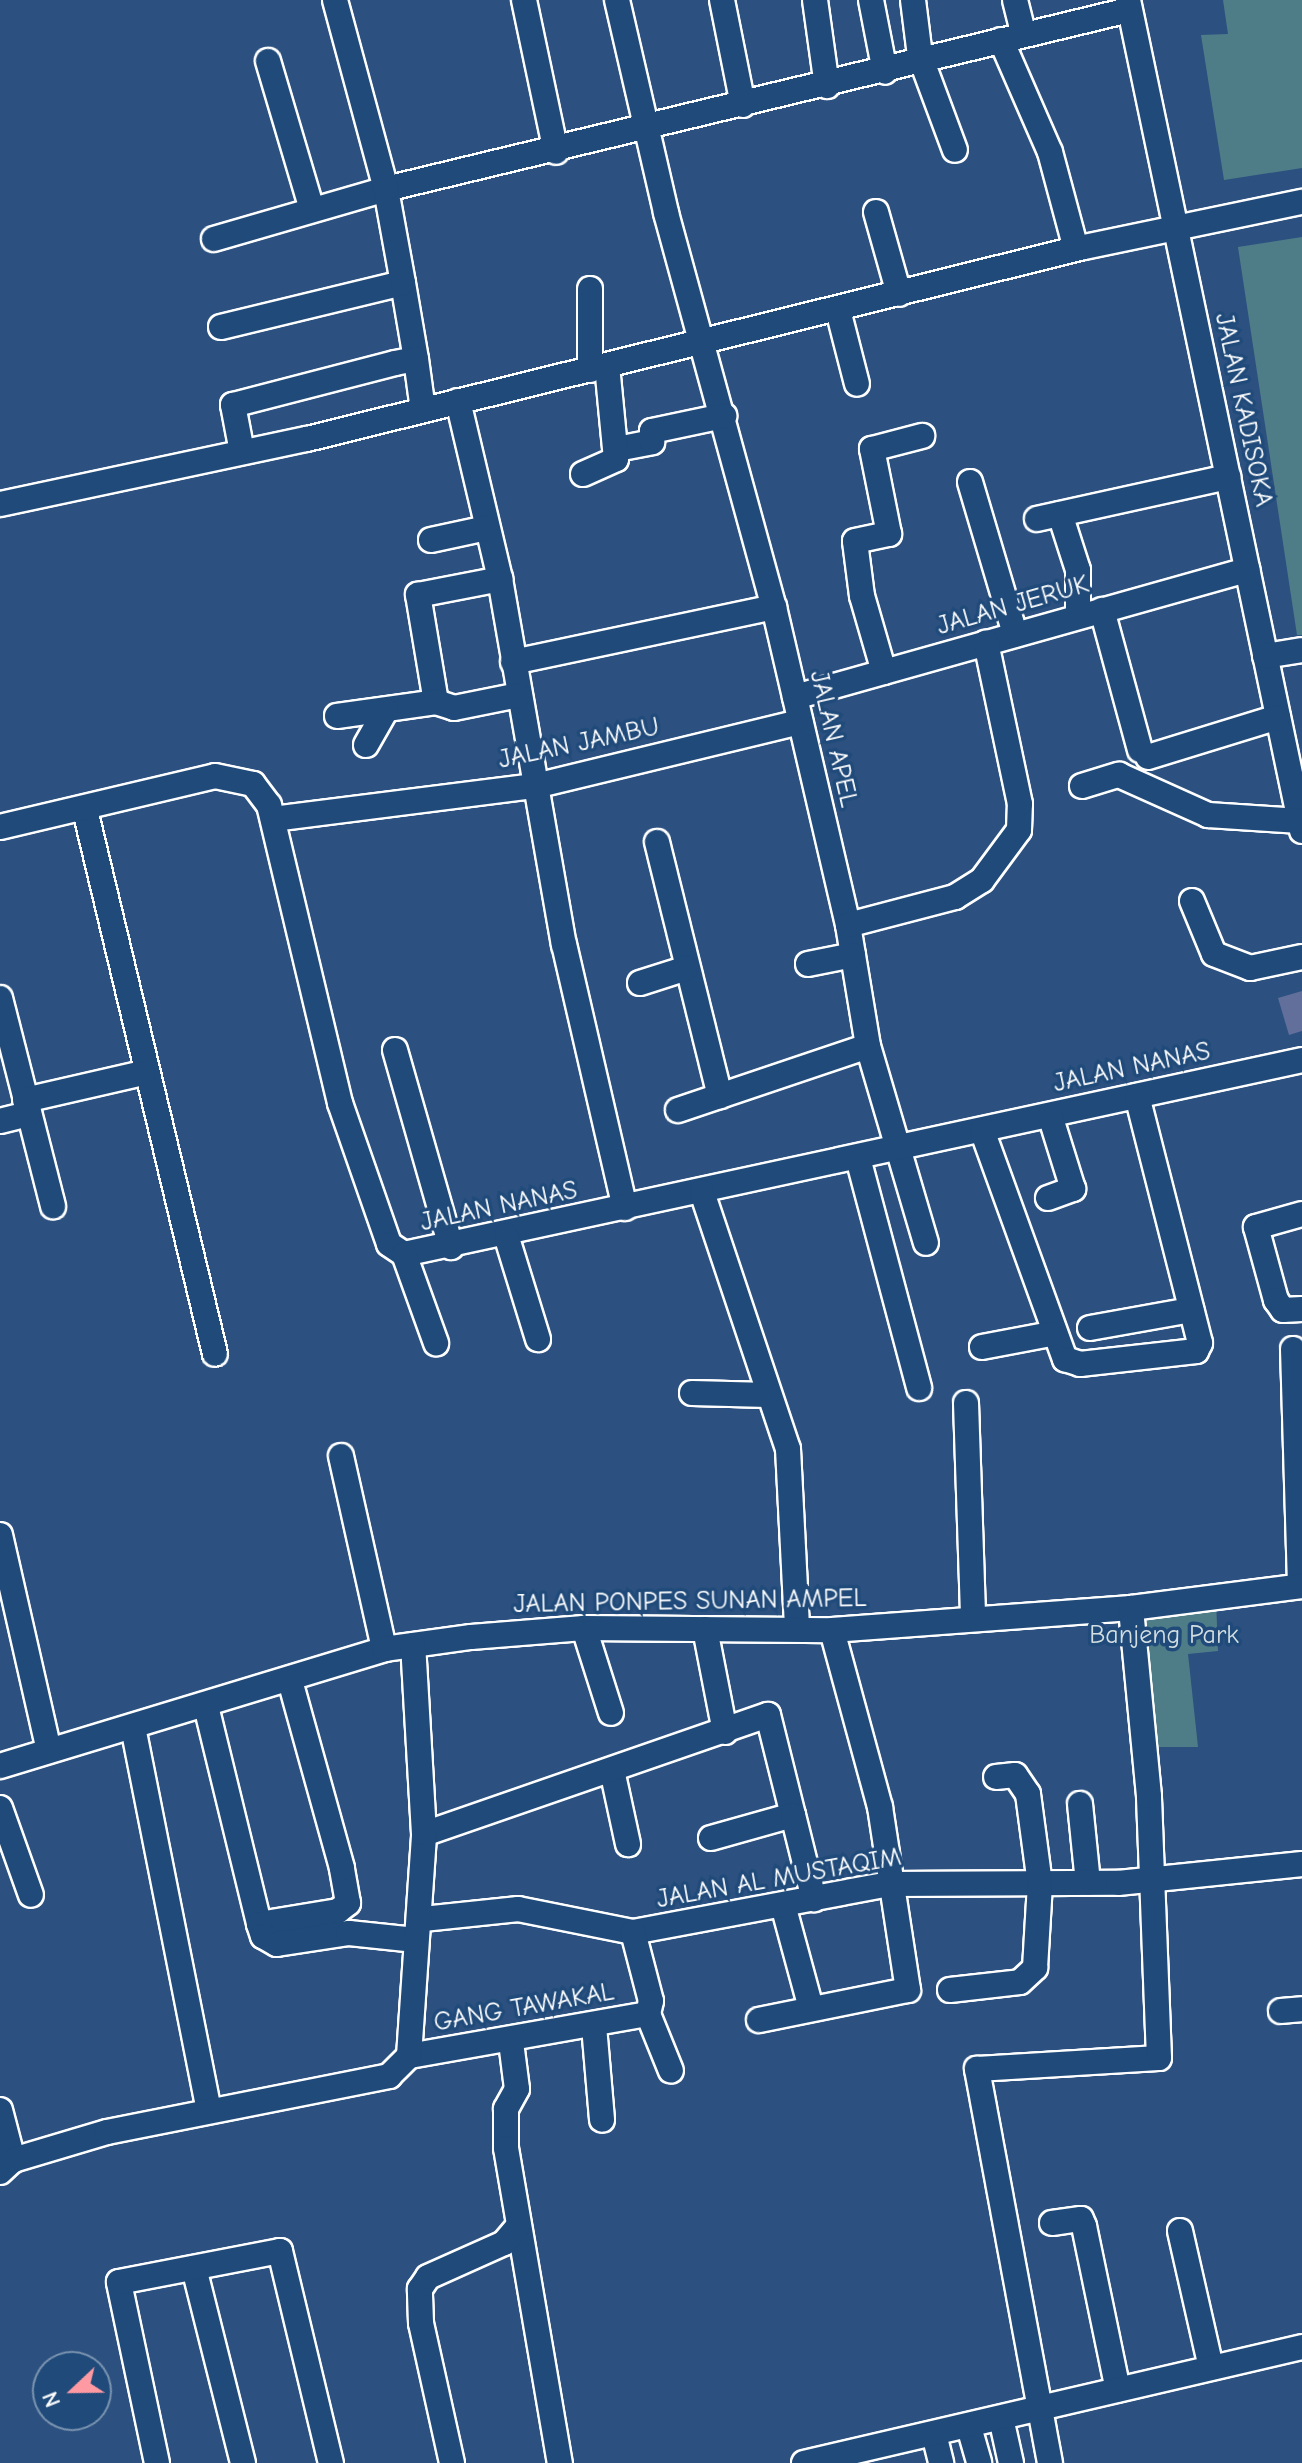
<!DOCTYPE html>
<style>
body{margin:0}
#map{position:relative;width:1302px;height:2463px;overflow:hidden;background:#2c5180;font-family:"Comic Neue",sans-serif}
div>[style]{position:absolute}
.green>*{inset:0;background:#4f7d87}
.building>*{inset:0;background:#626f9a}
.roads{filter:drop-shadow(2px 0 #fff) drop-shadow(-2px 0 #fff) drop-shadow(0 2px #fff) drop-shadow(0 -2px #fff)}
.minor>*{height:24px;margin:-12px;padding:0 12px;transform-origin:12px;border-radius:12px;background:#1f4a7a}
span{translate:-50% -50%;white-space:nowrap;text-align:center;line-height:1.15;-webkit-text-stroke:7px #1f4a7a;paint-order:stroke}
.street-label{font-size:26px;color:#fff}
.park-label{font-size:26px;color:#d3dee1}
.north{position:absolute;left:32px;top:2351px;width:80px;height:80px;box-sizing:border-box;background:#1f4a7a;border:2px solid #7992af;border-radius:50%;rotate:248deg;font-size:22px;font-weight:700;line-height:32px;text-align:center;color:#fff}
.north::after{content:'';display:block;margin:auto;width:28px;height:36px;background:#ff9aa2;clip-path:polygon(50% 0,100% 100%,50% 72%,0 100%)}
</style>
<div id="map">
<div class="green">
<i style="clip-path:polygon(1223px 0,1302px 0,1302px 168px,1224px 180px,1201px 35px,1228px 34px)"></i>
<i style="clip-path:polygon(1302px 237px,1302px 635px,1297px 635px,1238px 247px)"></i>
<i style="clip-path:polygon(1216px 1600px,1218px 1651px,1188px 1654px,1198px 1747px,1144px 1747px,1131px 1608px)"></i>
</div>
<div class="building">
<i style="clip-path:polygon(1302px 991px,1302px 1031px,1289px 1035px,1278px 998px)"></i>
</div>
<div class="roads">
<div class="minor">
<i style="left:524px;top:0;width:155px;rotate:78.1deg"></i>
<i style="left:617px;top:0;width:219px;rotate:77deg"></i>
<i style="left:666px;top:213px;width:409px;rotate:74.7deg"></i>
<i style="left:774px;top:607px;width:326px;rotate:76.9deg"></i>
<i style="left:848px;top:925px;width:123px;rotate:80.6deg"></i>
<i style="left:868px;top:1046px;width:205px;rotate:73.6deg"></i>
<i style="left:722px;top:0;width:107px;rotate:78.7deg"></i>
<i style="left:815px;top:0;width:87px;rotate:82.1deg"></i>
<i style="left:871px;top:0;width:73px;rotate:79deg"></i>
<i style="left:913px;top:0;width:56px;rotate:82.9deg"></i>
<i style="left:920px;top:56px;width:100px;rotate:69.6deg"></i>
<i style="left:1015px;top:0;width:33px;rotate:76deg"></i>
<i style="left:1128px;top:0;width:849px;rotate:78.17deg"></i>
<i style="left:1001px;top:40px;width:122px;rotate:66.4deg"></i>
<i style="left:1050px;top:152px;width:100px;rotate:75deg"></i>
<i style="left:268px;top:61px;width:155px;rotate:73.5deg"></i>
<i style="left:876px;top:212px;width:85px;rotate:74.3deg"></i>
<i style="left:214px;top:239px;width:179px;rotate:-16.2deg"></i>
<i style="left:386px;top:189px;width:764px;rotate:-13.55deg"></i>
<i style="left:403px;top:283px;width:77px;rotate:80.3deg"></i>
<i style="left:838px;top:310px;width:76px;rotate:75.6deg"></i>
<i style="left:221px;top:327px;width:187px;rotate:-13.6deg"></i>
<i style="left:403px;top:283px;width:96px;rotate:-100.3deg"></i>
<i style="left:386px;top:189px;width:196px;rotate:-105.1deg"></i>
<i style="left:590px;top:370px;width:81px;rotate:-90deg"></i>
<i style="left:458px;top:401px;width:183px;rotate:76.7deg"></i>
<i style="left:500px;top:579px;width:371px;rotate:80.1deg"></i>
<i style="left:564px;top:944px;width:271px;rotate:77deg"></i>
<i style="left:617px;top:449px;width:36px;rotate:-11deg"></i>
<i style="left:652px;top:442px;width:11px;rotate:-90deg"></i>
<i style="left:652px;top:431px;width:74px;rotate:-11.8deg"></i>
<i style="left:242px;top:452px;width:48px;rotate:-100.8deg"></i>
<i style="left:233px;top:405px;width:167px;rotate:-14.5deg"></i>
<i style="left:395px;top:363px;width:21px;rotate:-11deg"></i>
<i style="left:416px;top:359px;width:51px;rotate:82.2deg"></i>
<i style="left:583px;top:474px;width:36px;rotate:-24deg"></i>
<i style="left:616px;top:459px;width:93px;rotate:-95.5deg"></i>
<i style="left:970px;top:482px;width:159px;rotate:73.5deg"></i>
<i style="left:0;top:504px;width:314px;rotate:-12deg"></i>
<i style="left:307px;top:439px;width:800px;rotate:-13.88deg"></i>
<i style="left:1084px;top:247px;width:223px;rotate:-11.7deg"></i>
<i style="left:1060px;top:514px;width:59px;rotate:72.2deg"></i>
<i style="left:1078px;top:570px;width:46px;rotate:90deg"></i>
<i style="left:1037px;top:519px;width:196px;rotate:-12.4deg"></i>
<i style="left:431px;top:540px;width:57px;rotate:-12.1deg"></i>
<i style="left:1102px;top:610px;width:145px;rotate:74.8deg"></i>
<i style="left:1265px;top:656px;width:37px;rotate:-9deg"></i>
<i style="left:513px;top:662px;width:267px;rotate:-11.9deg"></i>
<i style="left:884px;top:672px;width:79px;rotate:-106.1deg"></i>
<i style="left:862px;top:596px;width:55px;rotate:-97.3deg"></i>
<i style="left:855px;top:541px;width:35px;rotate:-12deg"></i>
<i style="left:889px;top:534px;width:87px;rotate:-101.3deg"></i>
<i style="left:872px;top:449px;width:52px;rotate:-14.6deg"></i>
<i style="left:795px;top:697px;width:470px;rotate:-15.7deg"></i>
<i style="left:436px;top:702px;width:109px;rotate:-99.5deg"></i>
<i style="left:418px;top:595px;width:84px;rotate:-11deg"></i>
<i style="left:337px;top:716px;width:100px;rotate:-8deg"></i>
<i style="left:436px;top:702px;width:19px;rotate:18deg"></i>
<i style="left:454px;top:708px;width:66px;rotate:-11.3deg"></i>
<i style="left:366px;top:745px;width:40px;rotate:-60.3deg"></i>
<i style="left:1148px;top:757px;width:136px;rotate:-17.1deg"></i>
<i style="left:1082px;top:786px;width:39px;rotate:-17deg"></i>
<i style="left:1119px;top:775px;width:98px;rotate:24.2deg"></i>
<i style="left:1208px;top:815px;width:92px;rotate:3.7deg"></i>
<i style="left:85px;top:810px;width:559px;rotate:76.56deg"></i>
<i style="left:273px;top:819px;width:264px;rotate:-7.2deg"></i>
<i style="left:535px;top:786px;width:273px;rotate:-13.6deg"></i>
<i style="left:0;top:827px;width:221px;rotate:-13.3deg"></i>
<i style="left:215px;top:776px;width:39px;rotate:12deg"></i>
<i style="left:253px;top:784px;width:26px;rotate:53deg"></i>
<i style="left:269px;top:805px;width:306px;rotate:76.6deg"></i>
<i style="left:340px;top:1103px;width:149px;rotate:70.8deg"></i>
<i style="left:389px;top:1244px;width:18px;rotate:34deg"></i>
<i style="left:404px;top:1254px;width:919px;rotate:-12.19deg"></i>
<i style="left:657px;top:842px;width:262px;rotate:76.1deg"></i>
<i style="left:1192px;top:901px;width:57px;rotate:67.5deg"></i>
<i style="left:1214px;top:954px;width:39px;rotate:21deg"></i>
<i style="left:1250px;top:968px;width:53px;rotate:-11.9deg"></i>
<i style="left:848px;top:925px;width:111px;rotate:-14.7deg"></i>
<i style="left:955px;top:897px;width:32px;rotate:-32deg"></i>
<i style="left:982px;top:880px;width:62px;rotate:-53.5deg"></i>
<i style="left:1019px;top:830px;width:26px;rotate:-88deg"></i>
<i style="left:1020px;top:804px;width:165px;rotate:-101.9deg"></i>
<i style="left:808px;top:964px;width:46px;rotate:-11.3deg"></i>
<i style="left:640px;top:983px;width:49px;rotate:-17.7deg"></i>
<i style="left:0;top:998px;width:215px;rotate:75.7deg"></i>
<i style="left:395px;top:1050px;width:205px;rotate:74.1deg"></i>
<i style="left:25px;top:1100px;width:121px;rotate:-12.9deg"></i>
<i style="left:678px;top:1110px;width:200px;rotate:-18.6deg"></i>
<i style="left:0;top:1121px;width:30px;rotate:-14deg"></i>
<i style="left:982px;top:1130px;width:244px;rotate:70.1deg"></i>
<i style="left:1065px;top:1359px;width:16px;rotate:18deg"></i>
<i style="left:1080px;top:1364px;width:117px;rotate:-6.4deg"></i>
<i style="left:1196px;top:1351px;width:9px;rotate:-63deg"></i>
<i style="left:1200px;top:1343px;width:255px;rotate:-104.3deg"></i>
<i style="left:858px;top:1158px;width:238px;rotate:75.1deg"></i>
<i style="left:702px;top:1192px;width:271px;rotate:71.5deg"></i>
<i style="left:788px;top:1449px;width:180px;rotate:87.1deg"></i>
<i style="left:1048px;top:1198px;width:27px;rotate:-20deg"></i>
<i style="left:1073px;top:1189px;width:77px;rotate:-107.3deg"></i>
<i style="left:1302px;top:1214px;width:48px;rotate:164.2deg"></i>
<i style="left:1256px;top:1227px;width:76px;rotate:74.7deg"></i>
<i style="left:1276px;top:1300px;width:12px;rotate:55deg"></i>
<i style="left:1283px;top:1310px;width:19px;rotate:-3deg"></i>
<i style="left:506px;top:1235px;width:109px;rotate:72.9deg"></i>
<i style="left:404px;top:1254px;width:95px;rotate:70.2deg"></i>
<i style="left:1090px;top:1328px;width:103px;rotate:-10.1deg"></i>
<i style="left:982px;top:1347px;width:70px;rotate:-10.7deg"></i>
<i style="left:1293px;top:1349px;width:237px;rotate:88.3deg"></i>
<i style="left:692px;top:1393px;width:76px;rotate:1.5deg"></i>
<i style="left:966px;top:1403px;width:216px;rotate:88.1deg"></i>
<i style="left:341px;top:1456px;width:198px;rotate:77.4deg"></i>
<i style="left:0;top:1535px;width:221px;rotate:77.2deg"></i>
<i style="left:584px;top:1628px;width:89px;rotate:72.4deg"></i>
<i style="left:705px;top:1629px;width:105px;rotate:79deg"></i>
<i style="left:206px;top:1706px;width:224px;rotate:76.3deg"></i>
<i style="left:259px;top:1924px;width:80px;rotate:-9.3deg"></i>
<i style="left:338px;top:1911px;width:13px;rotate:-39deg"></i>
<i style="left:348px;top:1903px;width:36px;rotate:-100deg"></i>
<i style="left:342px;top:1868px;width:195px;rotate:-105.5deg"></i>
<i style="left:133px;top:1727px;width:387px;rotate:78.8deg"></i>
<i style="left:0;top:1766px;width:401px;rotate:-16.9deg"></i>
<i style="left:384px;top:1649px;width:88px;rotate:-7.9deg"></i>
<i style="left:471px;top:1637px;width:113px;rotate:-4.6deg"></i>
<i style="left:584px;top:1628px;width:248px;rotate:0.5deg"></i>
<i style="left:832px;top:1630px;width:300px;rotate:-4.2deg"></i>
<i style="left:1131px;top:1608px;width:172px;rotate:-7.3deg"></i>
<i style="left:612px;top:1770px;width:76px;rotate:77.8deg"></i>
<i style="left:1080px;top:1804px;width:79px;rotate:84.2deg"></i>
<i style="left:0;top:1808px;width:92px;rotate:70.4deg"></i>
<i style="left:424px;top:1834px;width:364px;rotate:-19.1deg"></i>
<i style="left:768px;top:1715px;width:103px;rotate:76deg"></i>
<i style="left:711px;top:1838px;width:85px;rotate:-15.7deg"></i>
<i style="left:793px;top:1815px;width:87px;rotate:76deg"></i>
<i style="left:783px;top:1905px;width:107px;rotate:74.8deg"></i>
<i style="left:423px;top:1919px;width:96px;rotate:-6deg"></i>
<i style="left:518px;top:1909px;width:117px;rotate:11.3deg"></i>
<i style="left:633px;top:1932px;width:261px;rotate:-10.6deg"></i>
<i style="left:890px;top:1884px;width:228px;rotate:-0.3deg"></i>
<i style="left:1118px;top:1883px;width:185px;rotate:-5.9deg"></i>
<i style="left:259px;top:1924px;width:13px;rotate:72deg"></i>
<i style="left:263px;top:1936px;width:16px;rotate:30deg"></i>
<i style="left:277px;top:1944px;width:73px;rotate:-8.7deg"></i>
<i style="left:349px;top:1933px;width:67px;rotate:6deg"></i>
<i style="left:633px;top:1932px;width:71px;rotate:75.4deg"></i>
<i style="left:651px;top:2001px;width:13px;rotate:103deg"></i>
<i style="left:950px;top:1990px;width:70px;rotate:-6.5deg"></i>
<i style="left:1020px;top:1982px;width:21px;rotate:-43deg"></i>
<i style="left:1035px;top:1968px;width:84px;rotate:-86.6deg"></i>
<i style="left:1040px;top:1884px;width:91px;rotate:-97.6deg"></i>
<i style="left:1028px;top:1794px;width:23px;rotate:-124deg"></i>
<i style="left:1015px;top:1775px;width:19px;rotate:174deg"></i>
<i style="left:1281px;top:2011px;width:21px;rotate:-5deg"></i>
<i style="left:648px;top:2014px;width:61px;rotate:68deg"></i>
<i style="left:759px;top:2020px;width:152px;rotate:-11.4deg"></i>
<i style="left:908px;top:1990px;width:185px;rotate:-98.7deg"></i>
<i style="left:880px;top:1807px;width:183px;rotate:-105.2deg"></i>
<i style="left:594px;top:2026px;width:94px;rotate:85.1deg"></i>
<i style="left:511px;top:2042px;width:47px;rotate:82.7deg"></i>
<i style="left:517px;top:2089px;width:23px;rotate:119deg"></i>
<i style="left:506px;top:2109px;width:39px;rotate:90deg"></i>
<i style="left:506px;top:2148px;width:320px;rotate:80.3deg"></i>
<i style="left:409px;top:2056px;width:243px;rotate:-10deg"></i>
<i style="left:0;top:2110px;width:52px;rotate:75.4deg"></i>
<i style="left:0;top:2172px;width:18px;rotate:-43deg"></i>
<i style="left:13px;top:2160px;width:98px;rotate:-16.6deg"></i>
<i style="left:107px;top:2132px;width:288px;rotate:-11.2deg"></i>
<i style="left:389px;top:2076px;width:28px;rotate:-45deg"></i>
<i style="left:409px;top:2056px;width:223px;rotate:-86.1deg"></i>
<i style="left:424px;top:1834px;width:189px;rotate:-93.3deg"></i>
<i style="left:1052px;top:2223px;width:29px;rotate:-8deg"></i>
<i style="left:1081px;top:2219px;width:8px;rotate:67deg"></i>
<i style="left:1084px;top:2226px;width:167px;rotate:78.3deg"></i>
<i style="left:1180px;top:2231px;width:140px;rotate:77.2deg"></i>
<i style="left:194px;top:2268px;width:201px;rotate:75.9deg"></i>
<i style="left:1001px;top:2418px;width:46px;rotate:77.5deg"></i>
<i style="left:969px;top:2427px;width:37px;rotate:74deg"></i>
<i style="left:934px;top:2434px;width:30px;rotate:76deg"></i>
<i style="left:157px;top:2463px;width:185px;rotate:-101.9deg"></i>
<i style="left:119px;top:2282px;width:164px;rotate:-10.9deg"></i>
<i style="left:280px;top:2251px;width:218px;rotate:76.5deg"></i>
<i style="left:452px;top:2463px;width:143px;rotate:-102.5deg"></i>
<i style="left:421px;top:2323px;width:34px;rotate:-92deg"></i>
<i style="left:420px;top:2289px;width:14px;rotate:-56deg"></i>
<i style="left:428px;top:2277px;width:83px;rotate:-24.1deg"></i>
<i style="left:504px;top:2243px;width:23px;rotate:-50deg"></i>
<i style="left:804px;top:2463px;width:511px;rotate:-13.11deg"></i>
<i style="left:1050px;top:2463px;width:401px;rotate:-100.5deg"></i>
<i style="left:977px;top:2069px;width:182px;rotate:-3.5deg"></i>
<i style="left:1159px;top:2058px;width:262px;rotate:-92.2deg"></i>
<i style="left:1149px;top:1796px;width:189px;rotate:-95.5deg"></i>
</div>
</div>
<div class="street-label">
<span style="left:1243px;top:410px;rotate:78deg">JALAN KADISOKA</span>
<span style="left:1013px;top:606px;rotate:-16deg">JALAN JERUK</span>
<span style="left:833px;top:739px;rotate:77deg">JALAN APEL</span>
<span style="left:579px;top:744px;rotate:-12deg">JALAN JAMBU</span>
<span style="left:1132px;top:1068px;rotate:-12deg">JALAN NANAS</span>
<span style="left:499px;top:1207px;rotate:-12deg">JALAN NANAS</span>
<span style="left:690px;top:1602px;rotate:-1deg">JALAN PONPES SUNAN AMPEL</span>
<span style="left:779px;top:1879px;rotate:-10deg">JALAN AL MUSTAQIM</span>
<span style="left:524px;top:2008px;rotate:-10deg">GANG TAWAKAL</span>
</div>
<div class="park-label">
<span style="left:1164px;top:1636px">Banjeng Park</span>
</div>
<div class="north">N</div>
</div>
